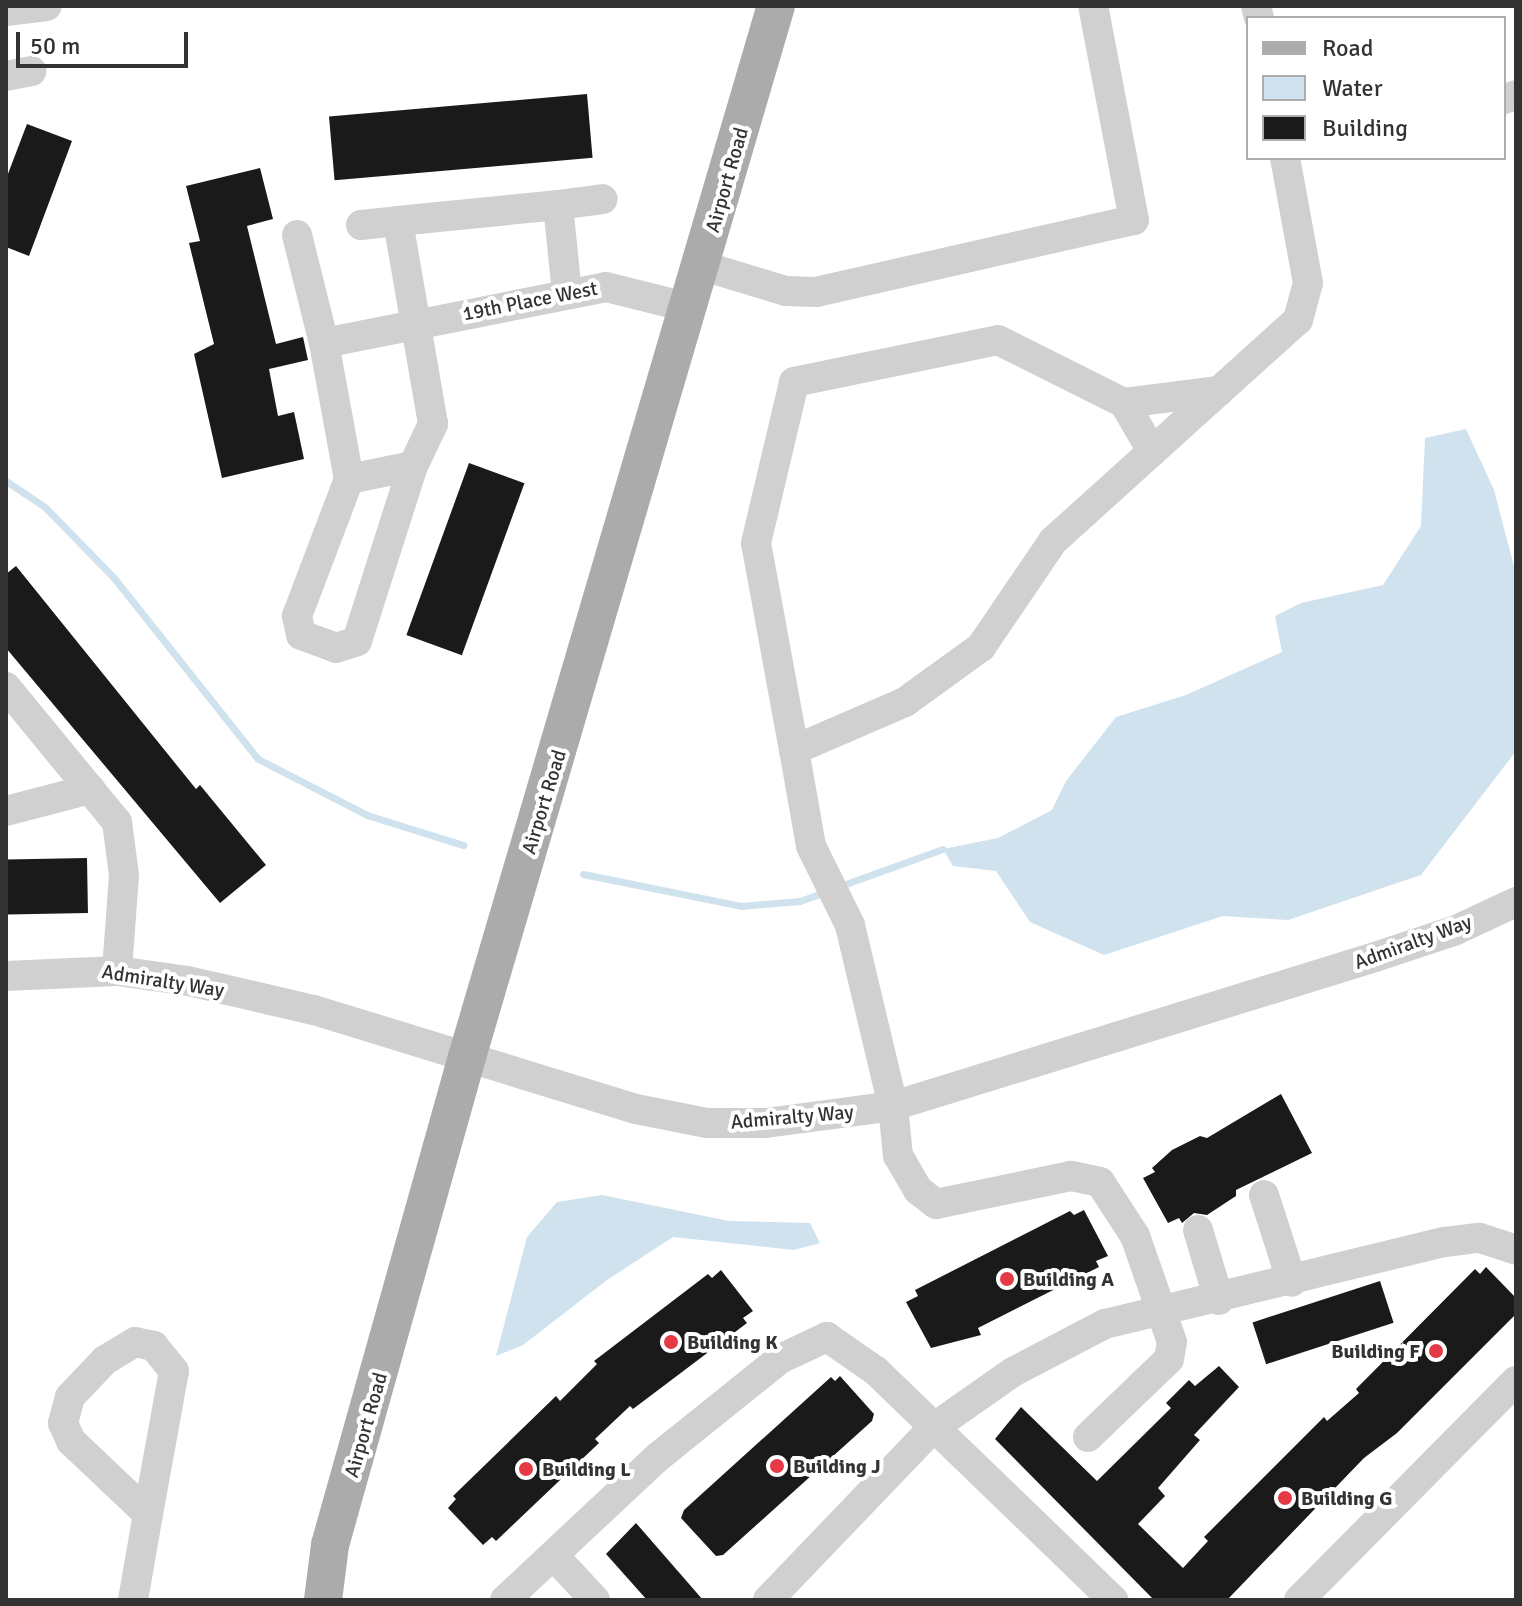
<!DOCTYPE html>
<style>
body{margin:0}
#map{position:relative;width:1522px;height:1606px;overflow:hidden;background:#fff;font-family:Signika,sans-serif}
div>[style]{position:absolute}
.water>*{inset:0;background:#cfe2ee}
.stream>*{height:7px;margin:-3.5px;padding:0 3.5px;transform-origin:3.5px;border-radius:3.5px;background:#cfe2ee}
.building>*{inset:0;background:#1a1a1a;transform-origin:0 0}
.minor>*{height:30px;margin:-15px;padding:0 15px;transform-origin:15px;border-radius:15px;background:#d0d0d0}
.major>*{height:38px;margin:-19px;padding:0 19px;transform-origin:19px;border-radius:19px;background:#ababab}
.dots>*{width:22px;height:22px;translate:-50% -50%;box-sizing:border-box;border:4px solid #fff;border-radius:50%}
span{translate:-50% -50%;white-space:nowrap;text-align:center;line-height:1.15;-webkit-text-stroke:8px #fff;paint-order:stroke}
.street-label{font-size:20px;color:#333}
.poi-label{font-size:20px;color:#333;font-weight:700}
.left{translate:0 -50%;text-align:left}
.right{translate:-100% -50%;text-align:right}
.frame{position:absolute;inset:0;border:8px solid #333;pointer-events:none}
.legend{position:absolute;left:1246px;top:16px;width:260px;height:144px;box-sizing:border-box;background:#fff;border:2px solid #adadad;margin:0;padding:10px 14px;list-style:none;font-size:24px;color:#333}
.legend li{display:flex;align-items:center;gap:16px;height:40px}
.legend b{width:40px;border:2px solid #adadad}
.scale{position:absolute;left:16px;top:32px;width:172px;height:36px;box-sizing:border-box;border:4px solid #333;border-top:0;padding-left:10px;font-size:24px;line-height:28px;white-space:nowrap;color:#333;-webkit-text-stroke:6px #fff;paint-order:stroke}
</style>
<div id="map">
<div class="water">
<i style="clip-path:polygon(1466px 429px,1494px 490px,1516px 574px,1516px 751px,1421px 875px,1288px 920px,1223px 916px,1104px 955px,1030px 922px,996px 871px,953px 866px,943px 849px,998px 838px,1052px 810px,1066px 781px,1116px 717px,1186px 695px,1282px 652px,1275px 616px,1301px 603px,1383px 585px,1421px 526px,1425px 438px)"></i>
<i style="clip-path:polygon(602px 1195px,729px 1221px,810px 1223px,820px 1243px,794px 1250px,673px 1237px,607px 1280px,523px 1345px,496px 1356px,527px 1237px,557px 1202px)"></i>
</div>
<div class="stream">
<i style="left:6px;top:481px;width:47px;rotate:33.7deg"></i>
<i style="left:45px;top:507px;width:99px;rotate:45.8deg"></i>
<i style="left:114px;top:578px;width:231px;rotate:51.5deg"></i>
<i style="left:258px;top:759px;width:123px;rotate:27.2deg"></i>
<i style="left:367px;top:815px;width:101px;rotate:17.4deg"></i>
<i style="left:583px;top:874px;width:161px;rotate:11.4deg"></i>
<i style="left:741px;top:906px;width:59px;rotate:-4.8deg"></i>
<i style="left:800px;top:901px;width:27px;rotate:-20deg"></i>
<i style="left:840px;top:886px;width:109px;rotate:-19.8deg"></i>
</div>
<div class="building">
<i style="left:587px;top:94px;width:64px;height:259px;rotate:85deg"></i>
<i style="clip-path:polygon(27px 124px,72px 141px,29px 256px,6px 247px,6px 179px)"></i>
<i style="clip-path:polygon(260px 168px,273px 219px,247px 226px,276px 344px,303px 337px,308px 360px,269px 369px,278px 416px,294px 412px,304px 459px,222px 478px,194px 354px,214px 344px,189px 243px,200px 241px,186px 186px)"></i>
<i style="left:469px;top:463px;width:59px;height:183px;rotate:20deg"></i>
<i style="clip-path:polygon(16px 566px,196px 789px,200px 785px,266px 865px,220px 903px,6px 648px,6px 574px)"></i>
<i style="left:87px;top:858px;width:55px;height:81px;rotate:89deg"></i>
<i style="clip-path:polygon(1281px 1094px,1312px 1153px,1236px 1190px,1236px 1196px,1207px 1215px,1194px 1213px,1182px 1223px,1179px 1218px,1168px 1223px,1143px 1178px,1155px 1172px,1152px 1168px,1172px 1150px,1200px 1136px,1207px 1138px)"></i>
<i style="clip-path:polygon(1084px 1210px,1108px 1256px,1096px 1261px,1099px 1267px,978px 1328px,981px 1335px,931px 1348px,906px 1302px,918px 1296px,915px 1290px,1070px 1211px,1074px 1215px)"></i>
<i style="clip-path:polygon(1486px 1267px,1516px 1298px,1516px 1314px,1397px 1433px,1364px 1458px,1227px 1600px,1154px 1600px,995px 1439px,1021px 1407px,1097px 1481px,1171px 1408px,1166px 1403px,1189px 1380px,1195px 1386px,1219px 1366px,1239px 1387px,1194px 1435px,1200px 1440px,1158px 1488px,1165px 1496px,1138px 1524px,1183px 1568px,1208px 1541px,1204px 1537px,1324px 1417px,1327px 1421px,1359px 1393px,1356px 1389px,1475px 1269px,1480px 1274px)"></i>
<i style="clip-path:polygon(721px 1270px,753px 1311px,743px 1318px,747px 1323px,633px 1409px,630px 1406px,595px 1439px,599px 1443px,496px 1541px,492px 1537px,483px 1545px,448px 1508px,456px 1499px,453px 1496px,556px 1396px,560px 1401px,597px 1364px,594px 1361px,708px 1274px,712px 1278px)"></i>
<i style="left:1380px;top:1281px;width:44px;height:134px;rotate:72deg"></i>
<i style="clip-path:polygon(840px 1376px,874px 1414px,872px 1421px,723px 1555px,716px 1556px,681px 1518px,684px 1510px,831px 1377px,835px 1381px)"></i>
<i style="clip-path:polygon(636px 1523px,703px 1600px,647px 1600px,606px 1554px)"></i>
</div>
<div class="minor">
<i style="left:1256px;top:6px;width:12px;rotate:76deg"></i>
<i style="left:6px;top:11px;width:41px;rotate:-7deg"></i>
<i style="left:6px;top:76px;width:26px;rotate:-11deg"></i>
<i style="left:1504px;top:99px;width:13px;rotate:-18deg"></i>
<i style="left:558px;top:205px;width:45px;rotate:-7.6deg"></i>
<i style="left:361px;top:225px;width:37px;rotate:-6deg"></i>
<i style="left:297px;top:235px;width:111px;rotate:76deg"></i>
<i style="left:324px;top:343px;width:288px;rotate:-11.2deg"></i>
<i style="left:606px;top:287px;width:87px;rotate:14deg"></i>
<i style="left:703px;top:266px;width:87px;rotate:16.8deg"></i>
<i style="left:786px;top:291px;width:30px;rotate:2deg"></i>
<i style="left:816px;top:292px;width:326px;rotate:-12.8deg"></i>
<i style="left:1134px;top:220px;width:218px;rotate:-100.8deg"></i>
<i style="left:324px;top:343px;width:138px;rotate:79.6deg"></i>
<i style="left:349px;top:479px;width:147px;rotate:110.8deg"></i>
<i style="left:297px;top:616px;width:19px;rotate:78deg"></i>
<i style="left:301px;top:635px;width:37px;rotate:20deg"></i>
<i style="left:336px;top:648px;width:22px;rotate:-18deg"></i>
<i style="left:357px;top:641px;width:184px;rotate:-72.3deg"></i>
<i style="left:413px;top:466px;width:47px;rotate:-64.5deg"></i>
<i style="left:433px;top:424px;width:206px;rotate:-99.8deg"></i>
<i style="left:398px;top:221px;width:161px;rotate:-5.7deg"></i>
<i style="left:558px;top:205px;width:88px;rotate:84.2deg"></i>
<i style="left:1124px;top:403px;width:96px;rotate:-7.2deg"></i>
<i style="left:349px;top:479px;width:65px;rotate:-11.5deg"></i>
<i style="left:6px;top:687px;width:175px;rotate:50.6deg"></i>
<i style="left:117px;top:822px;width:53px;rotate:82.5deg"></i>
<i style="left:124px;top:875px;width:96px;rotate:94.2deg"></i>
<i style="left:794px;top:750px;width:210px;rotate:-100.4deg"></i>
<i style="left:756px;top:543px;width:165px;rotate:-76.7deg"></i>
<i style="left:794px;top:382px;width:208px;rotate:-11.6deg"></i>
<i style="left:998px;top:340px;width:141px;rotate:26.6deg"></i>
<i style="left:1124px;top:403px;width:56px;rotate:59.7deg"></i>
<i style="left:6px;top:811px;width:87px;rotate:-14.7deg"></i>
<i style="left:6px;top:976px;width:111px;rotate:-2.6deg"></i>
<i style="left:117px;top:971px;width:72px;rotate:8deg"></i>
<i style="left:188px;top:981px;width:129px;rotate:13deg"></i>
<i style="left:314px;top:1010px;width:337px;rotate:17.1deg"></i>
<i style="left:636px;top:1109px;width:72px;rotate:11.2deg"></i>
<i style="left:707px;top:1123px;width:59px"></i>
<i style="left:766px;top:1123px;width:128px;rotate:-7.6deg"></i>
<i style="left:893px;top:1106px;width:505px;rotate:-17.18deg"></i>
<i style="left:1375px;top:957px;width:85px;rotate:-18.4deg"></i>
<i style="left:1456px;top:930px;width:66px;rotate:-25deg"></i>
<i style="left:1264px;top:1195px;width:91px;rotate:72.2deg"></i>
<i style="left:1198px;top:1230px;width:73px;rotate:73.3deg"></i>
<i style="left:1088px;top:1437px;width:112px;rotate:-43.9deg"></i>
<i style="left:1169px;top:1359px;width:17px;rotate:-80deg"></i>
<i style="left:1172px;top:1342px;width:112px;rotate:-109.2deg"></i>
<i style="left:1135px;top:1236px;width:64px;rotate:-122.9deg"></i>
<i style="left:1100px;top:1182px;width:30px;rotate:-168deg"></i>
<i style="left:1071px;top:1176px;width:138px;rotate:168.3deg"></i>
<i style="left:936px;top:1204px;width:23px;rotate:-142deg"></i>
<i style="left:918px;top:1190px;width:39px;rotate:-120deg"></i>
<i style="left:898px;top:1156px;width:50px;rotate:-95.7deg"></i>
<i style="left:893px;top:1106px;width:186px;rotate:-103.4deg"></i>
<i style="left:850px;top:925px;width:88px;rotate:-116.3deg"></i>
<i style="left:811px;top:846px;width:97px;rotate:-100deg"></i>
<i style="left:794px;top:750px;width:121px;rotate:-23.4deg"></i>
<i style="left:905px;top:702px;width:94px;rotate:-35.9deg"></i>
<i style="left:981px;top:647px;width:128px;rotate:-55.8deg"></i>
<i style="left:1053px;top:541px;width:330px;rotate:-42.1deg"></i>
<i style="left:1298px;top:320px;width:38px;rotate:-75deg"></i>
<i style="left:1308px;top:283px;width:127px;rotate:-100.4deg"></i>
<i style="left:555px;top:1557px;width:59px;rotate:47.1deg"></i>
<i style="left:133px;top:1600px;width:87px;rotate:-80.1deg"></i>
<i style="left:148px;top:1514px;width:145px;rotate:-79.7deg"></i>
<i style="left:174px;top:1371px;width:32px;rotate:-129deg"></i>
<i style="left:154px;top:1346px;width:19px;rotate:-168deg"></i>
<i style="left:135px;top:1342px;width:35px;rotate:149deg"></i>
<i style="left:105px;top:1360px;width:51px;rotate:133.4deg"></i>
<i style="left:70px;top:1397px;width:27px;rotate:105deg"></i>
<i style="left:63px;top:1423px;width:20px;rotate:66deg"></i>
<i style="left:71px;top:1441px;width:106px;rotate:43.5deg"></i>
<i style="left:505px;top:1600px;width:209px;rotate:-43.1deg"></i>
<i style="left:658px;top:1457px;width:156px;rotate:-38.8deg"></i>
<i style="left:780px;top:1359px;width:52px;rotate:-25.1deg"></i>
<i style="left:827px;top:1337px;width:60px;rotate:34.8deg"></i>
<i style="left:876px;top:1371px;width:330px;rotate:44deg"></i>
<i style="left:768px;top:1600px;width:238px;rotate:-46.2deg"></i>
<i style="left:933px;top:1428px;width:98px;rotate:-35deg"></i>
<i style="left:1013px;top:1372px;width:104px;rotate:-27.6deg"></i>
<i style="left:1105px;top:1324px;width:350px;rotate:-13.6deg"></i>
<i style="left:1445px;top:1242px;width:35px;rotate:-7deg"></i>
<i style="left:1480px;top:1238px;width:38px;rotate:18deg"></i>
<i style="left:1299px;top:1600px;width:308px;rotate:-45.3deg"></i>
</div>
<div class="major">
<i style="left:323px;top:1600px;width:55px;rotate:-82.7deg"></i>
<i style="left:330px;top:1545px;width:507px;rotate:-74.32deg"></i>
<i style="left:467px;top:1057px;width:1095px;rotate:-73.62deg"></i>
</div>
<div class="dots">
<i style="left:1007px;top:1279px;background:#e63946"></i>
<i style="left:671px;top:1342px;background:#e63946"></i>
<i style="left:1436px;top:1351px;background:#e63946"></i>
<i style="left:777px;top:1466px;background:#e63946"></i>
<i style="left:526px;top:1469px;background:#e63946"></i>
<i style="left:1285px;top:1498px;background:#e63946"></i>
</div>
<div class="street-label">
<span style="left:727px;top:180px;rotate:-74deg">Airport Road</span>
<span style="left:530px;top:301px;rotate:-11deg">19th Place West</span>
<span style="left:544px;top:802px;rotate:-73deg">Airport Road</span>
<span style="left:1413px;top:942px;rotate:-20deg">Admiralty Way</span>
<span style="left:163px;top:981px;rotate:9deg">Admiralty Way</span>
<span style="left:792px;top:1117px;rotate:-5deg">Admiralty Way</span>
<span style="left:366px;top:1425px;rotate:-74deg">Airport Road</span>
</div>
<div class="poi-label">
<span class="left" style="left:1023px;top:1279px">Building A</span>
<span class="left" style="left:687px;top:1342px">Building K</span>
<span class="right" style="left:1420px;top:1351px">Building F</span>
<span class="left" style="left:793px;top:1466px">Building J</span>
<span class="left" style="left:542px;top:1469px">Building L</span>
<span class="left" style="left:1301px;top:1498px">Building G</span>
</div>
<div class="frame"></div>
<ul class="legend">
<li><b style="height:10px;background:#ababab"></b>Road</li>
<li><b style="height:22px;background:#cfe2ee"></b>Water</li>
<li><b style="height:22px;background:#1a1a1a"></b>Building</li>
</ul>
<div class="scale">50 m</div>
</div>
